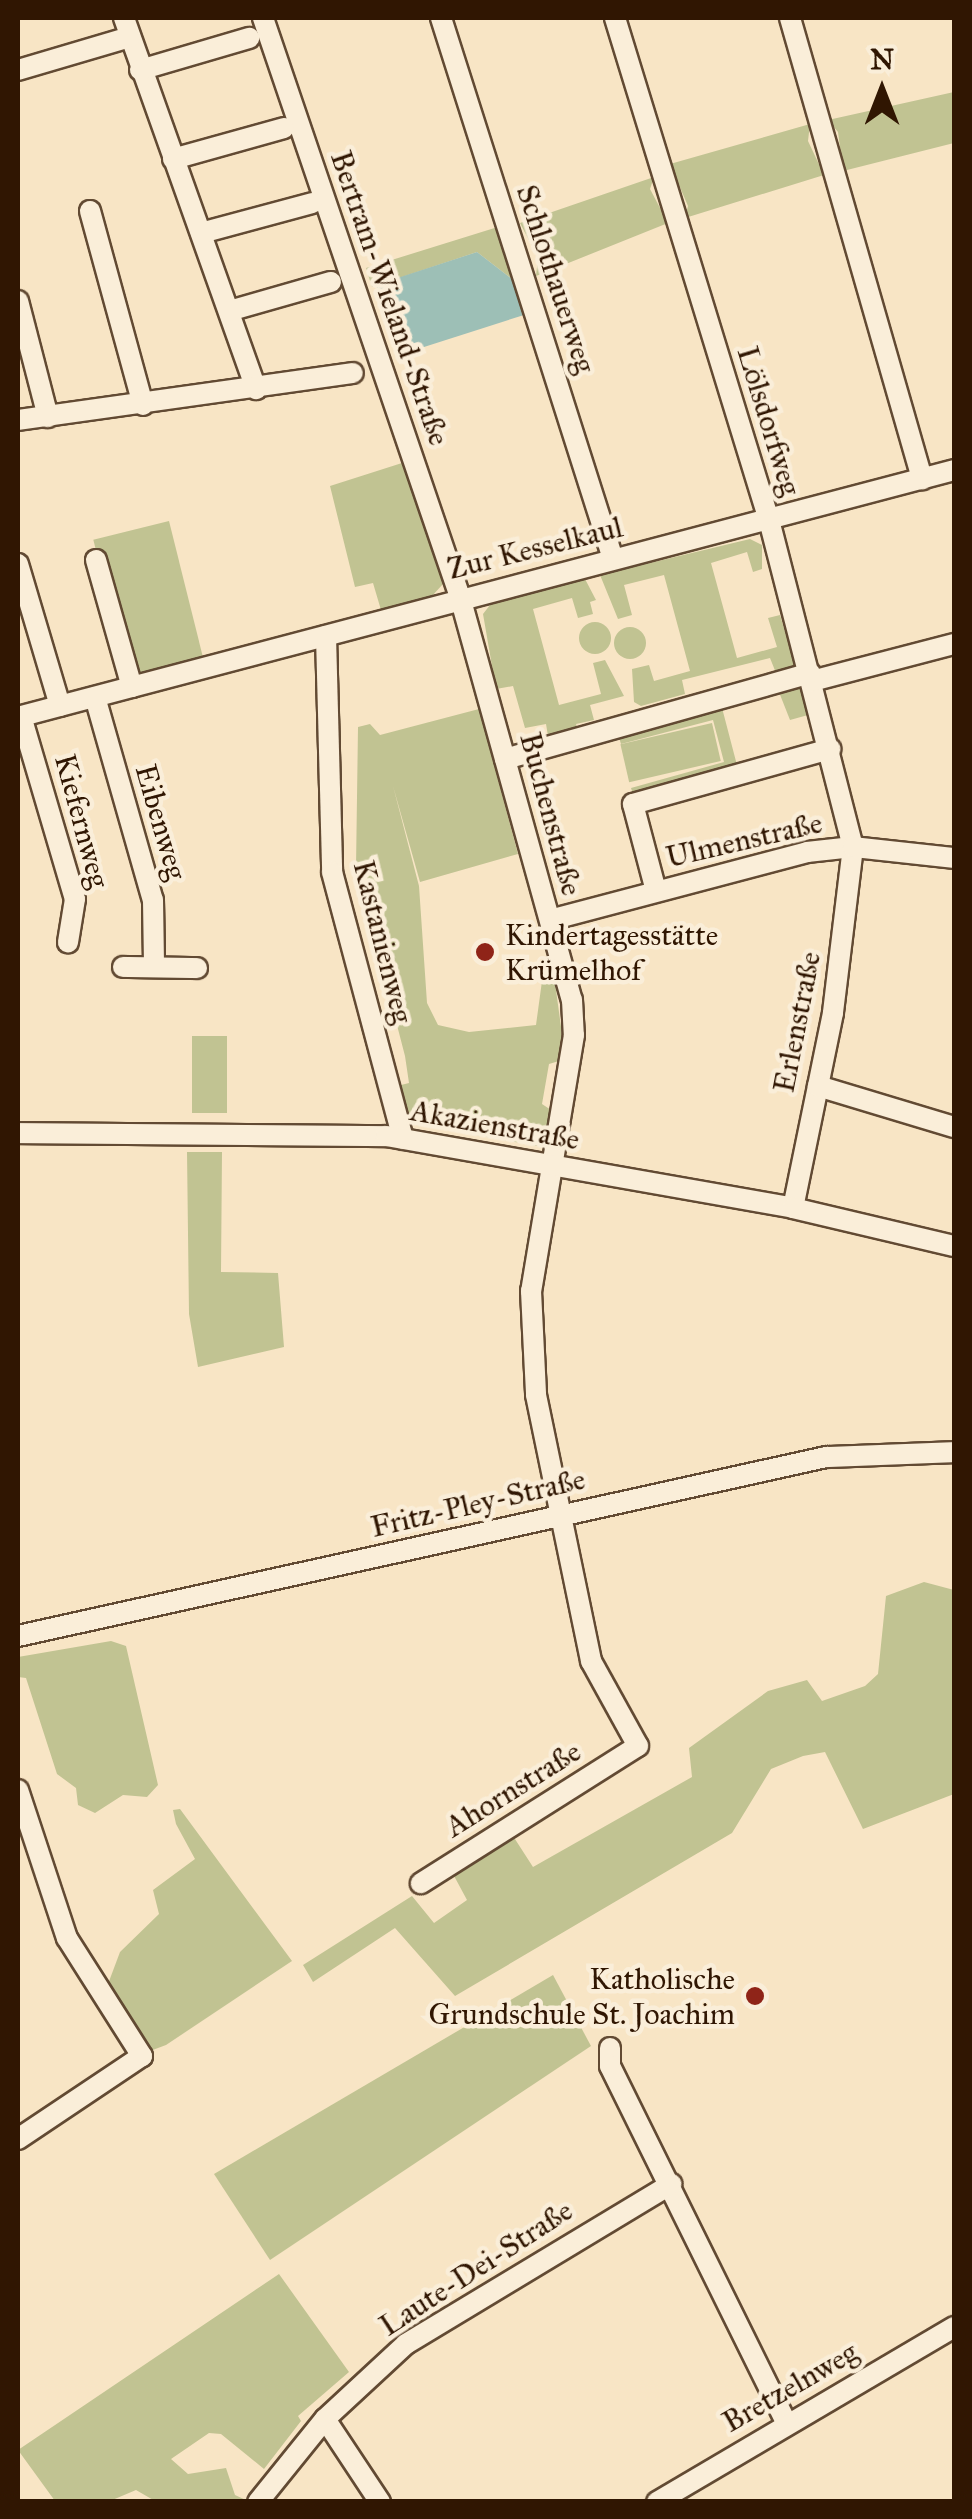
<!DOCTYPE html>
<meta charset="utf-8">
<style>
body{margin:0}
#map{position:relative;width:972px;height:2519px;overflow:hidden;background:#f8e5c5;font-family:"IM FELL Great Primer",serif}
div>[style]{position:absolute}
.green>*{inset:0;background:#c1c392;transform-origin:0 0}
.round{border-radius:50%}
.water>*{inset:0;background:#9dbfb6}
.roads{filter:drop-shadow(2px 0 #624a33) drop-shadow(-2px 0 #624a33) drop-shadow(0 2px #624a33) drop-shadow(0 -2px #624a33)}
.minor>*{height:20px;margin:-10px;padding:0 10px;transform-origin:10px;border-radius:10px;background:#faeed9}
.dots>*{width:28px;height:28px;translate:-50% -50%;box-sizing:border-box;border:5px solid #faeed9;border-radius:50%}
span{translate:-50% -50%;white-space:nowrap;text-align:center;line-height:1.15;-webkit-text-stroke:9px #faeed9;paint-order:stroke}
.street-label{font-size:30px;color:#301602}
.poi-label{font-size:30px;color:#301602}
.left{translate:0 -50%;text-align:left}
.right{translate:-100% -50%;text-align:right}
.frame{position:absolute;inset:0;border:20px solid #301602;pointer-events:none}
.north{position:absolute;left:832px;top:40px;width:100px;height:100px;-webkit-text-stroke:8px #faeed9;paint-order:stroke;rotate:0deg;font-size:28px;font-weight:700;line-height:40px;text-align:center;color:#301602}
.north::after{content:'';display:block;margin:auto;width:35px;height:45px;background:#301602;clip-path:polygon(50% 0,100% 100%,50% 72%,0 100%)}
</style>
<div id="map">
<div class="green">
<i style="clip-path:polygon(954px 92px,954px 143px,843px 171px,838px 132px,828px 120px)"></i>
<i style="clip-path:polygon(810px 124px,808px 141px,824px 175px,685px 218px,688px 206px,670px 164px)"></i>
<i style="clip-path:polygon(654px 177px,650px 189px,668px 223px,536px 276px,538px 258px,520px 223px)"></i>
<i style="clip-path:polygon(501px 226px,499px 239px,512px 279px,477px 252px,372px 287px,366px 268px)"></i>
<i style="clip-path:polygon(402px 463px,443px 584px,432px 596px,381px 610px,373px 583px,355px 587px,330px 486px)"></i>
<i style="left:169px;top:521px;width:145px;height:78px;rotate:76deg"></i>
<i style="clip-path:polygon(750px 539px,762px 545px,762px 569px,753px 572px,747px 552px,711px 563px,737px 658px,777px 647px,768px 618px,780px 615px,795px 665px,776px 673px,770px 658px,682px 680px,685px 694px,641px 706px,634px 702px,632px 669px,649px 665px,654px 681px,690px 671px,664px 575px,624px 585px,632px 615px,618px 619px,600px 575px)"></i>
<i style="clip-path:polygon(585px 579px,596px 600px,590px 602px,593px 614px,578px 618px,572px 598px,533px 609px,559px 705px,601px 694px,593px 663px,605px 660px,624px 696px,590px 705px,594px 720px,576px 724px,579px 732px,530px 746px,548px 736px,546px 724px,525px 728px,513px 686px,496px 689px,483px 614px,490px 605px)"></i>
<i class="round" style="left:579px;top:622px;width:32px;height:32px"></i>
<i class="round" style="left:614px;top:627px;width:32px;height:32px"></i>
<i style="clip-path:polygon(801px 684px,808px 715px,790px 720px,777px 687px)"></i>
<i style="clip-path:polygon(721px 704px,738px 769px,634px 797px,631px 788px,724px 762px,713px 720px,621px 744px,617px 731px)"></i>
<i style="clip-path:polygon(479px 709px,518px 854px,420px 882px,393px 786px,419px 886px,427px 1003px,438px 1025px,469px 1032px,536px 1025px,542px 981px,555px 983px,562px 1034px,559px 1061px,549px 1064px,542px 1104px,551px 1110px,543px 1147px,408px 1123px,397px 1086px,409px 1083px,405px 1056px,356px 867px,358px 727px,370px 724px,380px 735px)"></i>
<i style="left:712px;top:723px;width:39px;height:94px;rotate:77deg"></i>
<i style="left:192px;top:1036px;width:35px;height:77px"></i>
<i style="clip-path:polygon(187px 1152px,222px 1152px,221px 1272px,278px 1273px,284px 1347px,198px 1367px,189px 1314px)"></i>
<i style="clip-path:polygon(924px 1582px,954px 1590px,954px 1794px,863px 1829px,825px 1752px,803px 1756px,771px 1769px,732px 1833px,455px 1996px,395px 1928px,313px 1982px,303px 1965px,412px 1896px,434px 1923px,467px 1900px,453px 1874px,513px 1836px,533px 1867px,692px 1777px,689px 1748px,768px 1691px,807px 1680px,822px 1701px,865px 1686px,878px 1674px,886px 1596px)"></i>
<i style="clip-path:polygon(111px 1641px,126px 1646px,158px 1785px,147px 1797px,123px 1795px,95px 1813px,78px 1805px,76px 1788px,57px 1774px,26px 1678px,18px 1677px,18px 1657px)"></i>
<i style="clip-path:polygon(180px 1809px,292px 1961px,166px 2045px,142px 2054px,102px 2000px,120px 1952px,159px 1914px,153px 1890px,195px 1859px,176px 1824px,173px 1810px)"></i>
<i style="clip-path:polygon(553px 1975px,591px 2046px,270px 2260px,214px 2174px)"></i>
<i style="clip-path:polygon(279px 2274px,349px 2372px,298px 2416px,301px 2421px,264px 2469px,221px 2434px,209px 2433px,171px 2459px,188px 2474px,226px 2468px,235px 2495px,248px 2501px,155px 2501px,136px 2490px,110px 2501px,55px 2501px,18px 2450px)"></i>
</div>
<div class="water">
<i style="clip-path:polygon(477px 252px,512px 279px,524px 315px,399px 355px,376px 285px)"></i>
</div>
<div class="roads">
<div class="minor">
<i style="left:124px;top:18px;width:394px;rotate:70.4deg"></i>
<i style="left:263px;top:18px;width:612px;rotate:71.21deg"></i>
<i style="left:460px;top:597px;width:418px;rotate:74.5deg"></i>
<i style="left:572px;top:1000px;width:35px;rotate:87deg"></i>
<i style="left:574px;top:1035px;width:260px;rotate:99.5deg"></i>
<i style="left:531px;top:1291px;width:104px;rotate:87.2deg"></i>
<i style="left:536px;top:1395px;width:272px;rotate:78.3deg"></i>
<i style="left:591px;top:1661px;width:97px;rotate:61.1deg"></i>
<i style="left:638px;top:1746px;width:257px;rotate:147.7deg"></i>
<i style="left:441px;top:18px;width:568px;rotate:72.36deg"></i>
<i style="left:615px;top:18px;width:525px;rotate:72.95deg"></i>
<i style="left:769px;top:520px;width:338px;rotate:75.6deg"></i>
<i style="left:853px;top:847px;width:167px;rotate:96.9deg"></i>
<i style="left:833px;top:1013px;width:199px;rotate:101.6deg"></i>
<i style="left:790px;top:18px;width:480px;rotate:74deg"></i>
<i style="left:18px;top:70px;width:117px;rotate:-16.4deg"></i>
<i style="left:140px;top:70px;width:114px;rotate:-16.4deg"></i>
<i style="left:173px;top:159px;width:115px;rotate:-15.6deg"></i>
<i style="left:90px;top:211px;width:201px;rotate:74.7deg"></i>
<i style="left:201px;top:233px;width:115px;rotate:-15.1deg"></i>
<i style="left:18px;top:301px;width:120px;rotate:75.5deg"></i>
<i style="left:229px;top:311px;width:106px;rotate:-15.9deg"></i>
<i style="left:18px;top:420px;width:338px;rotate:-8deg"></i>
<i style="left:96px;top:560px;width:132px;rotate:74.2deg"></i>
<i style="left:18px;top:564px;width:148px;rotate:73.5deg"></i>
<i style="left:326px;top:636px;width:236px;rotate:88.5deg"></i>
<i style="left:332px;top:872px;width:276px;rotate:75.1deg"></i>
<i style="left:812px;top:681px;width:147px;rotate:-14.6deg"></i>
<i style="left:95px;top:697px;width:211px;rotate:74.1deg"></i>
<i style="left:153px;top:900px;width:66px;rotate:89.1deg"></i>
<i style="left:21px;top:716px;width:191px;rotate:73.6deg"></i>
<i style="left:75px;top:899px;width:44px;rotate:99.2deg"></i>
<i style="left:18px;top:717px;width:968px;rotate:-14.78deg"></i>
<i style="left:505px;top:759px;width:317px;rotate:-15.7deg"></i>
<i style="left:656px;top:891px;width:90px;rotate:-104.8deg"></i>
<i style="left:633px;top:804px;width:205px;rotate:-15.6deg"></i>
<i style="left:550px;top:920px;width:266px;rotate:-14.8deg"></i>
<i style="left:807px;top:852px;width:46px;rotate:-6.2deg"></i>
<i style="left:853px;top:847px;width:102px;rotate:6.2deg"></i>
<i style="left:123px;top:967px;width:74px;rotate:0.8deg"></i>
<i style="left:818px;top:1086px;width:142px;rotate:16.8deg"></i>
<i style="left:18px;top:1133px;width:368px;rotate:0.5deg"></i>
<i style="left:386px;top:1136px;width:413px;rotate:10deg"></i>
<i style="left:793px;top:1208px;width:165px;rotate:13.3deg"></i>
<i style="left:18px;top:1636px;width:828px;rotate:-12.49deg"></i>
<i style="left:826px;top:1457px;width:128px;rotate:-2.2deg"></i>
<i style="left:18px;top:1790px;width:156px;rotate:71.7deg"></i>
<i style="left:67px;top:1938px;width:140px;rotate:57.6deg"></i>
<i style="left:142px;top:2056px;width:149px;rotate:146.2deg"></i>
<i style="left:610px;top:2048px;width:18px;rotate:90deg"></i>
<i style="left:610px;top:2066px;width:397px;rotate:63.7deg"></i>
<i style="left:325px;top:2419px;width:100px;rotate:56.5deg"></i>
<i style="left:258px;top:2502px;width:107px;rotate:-51.1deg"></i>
<i style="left:325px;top:2419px;width:110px;rotate:-42.8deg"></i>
<i style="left:406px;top:2344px;width:310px;rotate:-31.1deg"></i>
<i style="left:657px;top:2502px;width:345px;rotate:-30.5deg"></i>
</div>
</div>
<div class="dots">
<i style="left:485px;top:952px;background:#8f2418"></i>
<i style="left:755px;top:1996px;background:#8f2418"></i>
</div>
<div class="street-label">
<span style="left:556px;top:279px;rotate:72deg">Schlothauerweg</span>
<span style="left:390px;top:298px;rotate:71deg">Bertram-Wieland-Straße</span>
<span style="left:769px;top:421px;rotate:73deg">Lölsdorfweg</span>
<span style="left:535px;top:548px;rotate:-14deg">Zur Kesselkaul</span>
<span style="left:551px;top:814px;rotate:75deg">Buchenstraße</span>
<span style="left:82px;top:821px;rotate:75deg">Kiefernweg</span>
<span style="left:161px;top:822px;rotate:74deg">Eibenweg</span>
<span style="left:744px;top:840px;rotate:-13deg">Ulmenstraße</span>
<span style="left:383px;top:942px;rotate:76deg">Kastanienweg</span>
<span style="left:797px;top:1022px;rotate:-79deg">Erlenstraße</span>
<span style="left:495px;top:1125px;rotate:10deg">Akazienstraße</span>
<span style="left:478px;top:1503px;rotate:-13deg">Fritz-Pley-Straße</span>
<span style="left:513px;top:1789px;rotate:-32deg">Ahornstraße</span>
<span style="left:476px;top:2268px;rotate:-33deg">Laute-Dei-Straße</span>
<span style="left:790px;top:2387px;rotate:-30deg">Bretzelnweg</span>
</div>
<div class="poi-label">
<span class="left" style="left:505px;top:952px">Kindertagesstätte<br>Krümelhof</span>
<span class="right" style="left:735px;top:1996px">Katholische<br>Grundschule St. Joachim</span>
</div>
<div class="frame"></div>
<div class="north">N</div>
</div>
